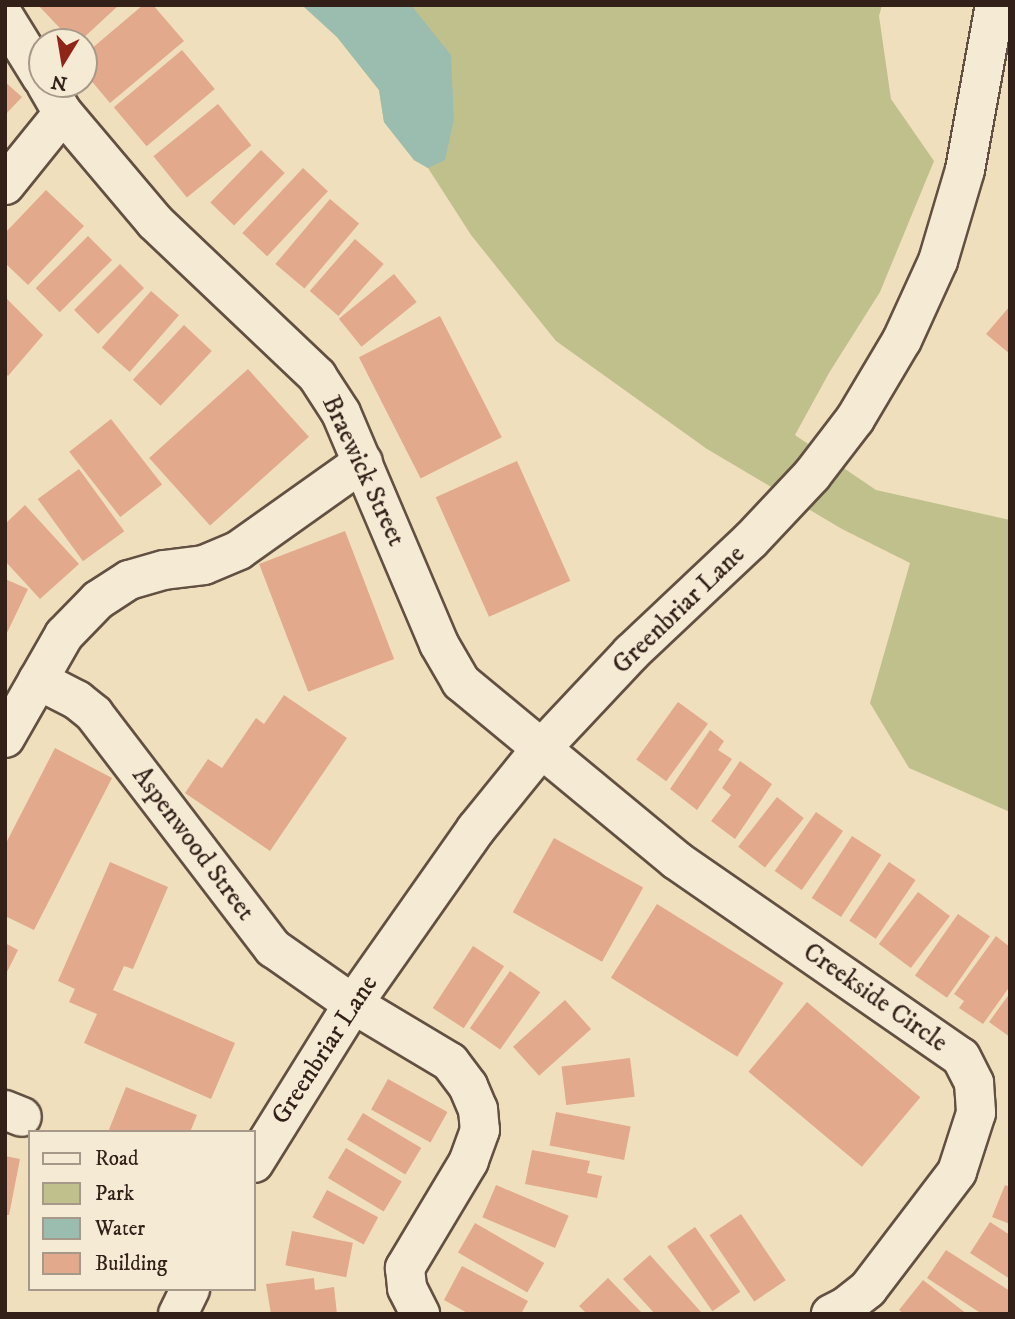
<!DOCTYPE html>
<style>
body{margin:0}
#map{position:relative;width:1015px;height:1319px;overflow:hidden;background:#f0dfbd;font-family:"IM FELL DW Pica",serif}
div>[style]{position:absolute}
.green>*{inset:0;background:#c0c08d}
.water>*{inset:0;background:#9abdb0}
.building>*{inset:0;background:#e2a98c;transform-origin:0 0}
.roads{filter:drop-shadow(2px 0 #625042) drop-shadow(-2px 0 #625042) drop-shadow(0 2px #625042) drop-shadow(0 -2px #625042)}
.minor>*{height:38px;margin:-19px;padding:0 19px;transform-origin:19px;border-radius:19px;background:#f5ead4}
span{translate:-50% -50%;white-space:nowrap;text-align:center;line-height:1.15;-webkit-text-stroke:5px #f5ead4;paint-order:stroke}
.street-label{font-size:26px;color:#322019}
.frame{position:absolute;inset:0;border:7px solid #322019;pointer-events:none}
.legend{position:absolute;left:28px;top:1130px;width:228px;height:161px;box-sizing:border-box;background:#f5ead4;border:2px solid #a79989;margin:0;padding:9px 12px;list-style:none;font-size:21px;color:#322019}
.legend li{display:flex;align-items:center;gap:14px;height:35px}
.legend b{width:35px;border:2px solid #a79989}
.north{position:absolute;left:28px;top:28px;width:70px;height:70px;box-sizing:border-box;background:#f5ead4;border:2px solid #a79989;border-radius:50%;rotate:191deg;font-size:19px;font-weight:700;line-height:28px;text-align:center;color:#322019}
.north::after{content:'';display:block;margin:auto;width:24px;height:32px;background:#8f2418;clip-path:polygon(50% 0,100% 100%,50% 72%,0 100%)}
</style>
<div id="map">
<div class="green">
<i style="clip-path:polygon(302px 5px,882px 5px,879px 16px,891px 99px,934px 161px,880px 292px,829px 373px,795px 435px,876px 490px,1010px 520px,1010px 812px,909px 768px,870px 703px,910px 563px,842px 529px,707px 449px,556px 341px,471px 235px,428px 168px,414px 160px,384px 122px,379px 90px,337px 37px)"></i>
</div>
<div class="water">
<i style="clip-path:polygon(302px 5px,411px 5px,451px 55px,454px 119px,445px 160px,428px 168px,414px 160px,384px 122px,379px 90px,337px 37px)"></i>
</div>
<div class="building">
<i style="clip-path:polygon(38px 5px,119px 5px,79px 42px,73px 42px)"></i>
<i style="clip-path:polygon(143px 5px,153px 5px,184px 41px,110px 103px,84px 72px,84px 55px)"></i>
<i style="left:182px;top:50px;width:51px;height:89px;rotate:50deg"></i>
<i style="clip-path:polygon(5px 82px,22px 97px,5px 115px)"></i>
<i style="left:218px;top:104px;width:53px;height:83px;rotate:51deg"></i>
<i style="left:261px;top:150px;width:33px;height:73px;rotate:44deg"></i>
<i style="left:303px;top:168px;width:34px;height:89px;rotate:43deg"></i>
<i style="clip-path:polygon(46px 190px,84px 226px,28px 285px,5px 263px,5px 233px)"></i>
<i style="left:330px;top:199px;width:38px;height:85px;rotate:40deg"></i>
<i style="left:88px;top:236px;width:34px;height:74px;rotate:45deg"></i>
<i style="left:355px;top:239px;width:38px;height:69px;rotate:41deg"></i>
<i style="left:120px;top:264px;width:34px;height:65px;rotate:45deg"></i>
<i style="left:394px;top:274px;width:36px;height:71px;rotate:51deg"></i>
<i style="left:151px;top:291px;width:37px;height:75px;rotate:41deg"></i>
<i style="clip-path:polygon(5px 297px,43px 335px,8px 376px,5px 373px)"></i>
<i style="clip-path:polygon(1010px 306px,1010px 354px,986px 334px)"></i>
<i style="left:440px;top:316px;width:136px;height:91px;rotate:63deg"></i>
<i style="left:184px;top:325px;width:38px;height:75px;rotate:43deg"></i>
<i style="left:248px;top:369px;width:91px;height:133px;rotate:48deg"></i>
<i style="left:111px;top:419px;width:83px;height:53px;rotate:52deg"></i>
<i style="left:517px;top:461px;width:131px;height:89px;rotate:66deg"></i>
<i style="left:79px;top:469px;width:77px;height:51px;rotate:54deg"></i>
<i style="clip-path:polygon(25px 505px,79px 564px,40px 599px,5px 561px,5px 524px)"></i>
<i style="left:345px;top:531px;width:137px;height:92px;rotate:69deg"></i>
<i style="clip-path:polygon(5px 579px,28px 589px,5px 637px)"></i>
<i style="clip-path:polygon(284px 695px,347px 738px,270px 851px,185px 793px,208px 759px,222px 768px,256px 718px,264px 724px)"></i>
<i style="left:678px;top:702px;width:37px;height:71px;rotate:36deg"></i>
<i style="clip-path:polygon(710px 730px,724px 741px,718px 750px,732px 759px,697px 810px,670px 789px)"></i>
<i style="clip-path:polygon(55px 748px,112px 778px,34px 930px,5px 916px,5px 845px)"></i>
<i style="clip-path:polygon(740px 761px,772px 784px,735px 839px,711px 821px,731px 795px,722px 788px)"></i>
<i style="left:777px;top:797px;width:34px;height:63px;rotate:38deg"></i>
<i style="left:816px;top:812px;width:33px;height:72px;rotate:35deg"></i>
<i style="left:852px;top:836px;width:35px;height:74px;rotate:33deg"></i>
<i style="left:554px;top:838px;width:102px;height:85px;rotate:29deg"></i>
<i style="clip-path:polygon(110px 862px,168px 887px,133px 969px,124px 966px,113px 990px,235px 1043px,211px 1099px,84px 1043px,97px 1014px,69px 1002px,75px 989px,58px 981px)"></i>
<i style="left:889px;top:862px;width:32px;height:71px;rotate:34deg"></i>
<i style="left:918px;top:892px;width:40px;height:65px;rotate:37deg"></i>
<i style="left:657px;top:904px;width:149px;height:87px;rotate:32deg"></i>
<i style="left:958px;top:914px;width:39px;height:75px;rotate:35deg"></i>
<i style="clip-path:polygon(996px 936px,1010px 947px,1010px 986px,983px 1024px,959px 1008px,964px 1001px,954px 994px)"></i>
<i style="clip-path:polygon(5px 943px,18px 950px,5px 976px)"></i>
<i style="left:473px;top:946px;width:37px;height:74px;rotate:33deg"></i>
<i style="left:510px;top:971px;width:37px;height:70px;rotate:35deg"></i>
<i style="clip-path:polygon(1010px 993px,1010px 1037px,989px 1022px)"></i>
<i style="left:565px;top:1000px;width:39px;height:70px;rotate:48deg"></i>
<i style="left:807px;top:1002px;width:148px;height:91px;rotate:40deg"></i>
<i style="left:630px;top:1058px;width:39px;height:69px;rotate:83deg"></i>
<i style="left:388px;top:1079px;width:68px;height:35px;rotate:29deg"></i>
<i style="clip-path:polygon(126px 1087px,197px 1115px,190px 1132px,108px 1132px)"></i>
<i style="left:556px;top:1112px;width:76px;height:34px;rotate:11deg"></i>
<i style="left:363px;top:1113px;width:68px;height:31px;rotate:31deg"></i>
<i style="left:346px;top:1148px;width:65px;height:35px;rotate:31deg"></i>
<i style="clip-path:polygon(532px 1150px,590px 1161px,587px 1173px,602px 1176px,597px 1198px,525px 1184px)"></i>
<i style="clip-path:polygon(5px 1156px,20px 1159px,9px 1215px,5px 1215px)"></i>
<i style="left:496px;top:1185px;width:79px;height:35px;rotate:23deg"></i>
<i style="clip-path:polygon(1005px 1185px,1010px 1187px,1010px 1224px,992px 1217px)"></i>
<i style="left:327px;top:1190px;width:58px;height:31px;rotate:28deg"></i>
<i style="left:741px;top:1214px;width:80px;height:38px;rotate:56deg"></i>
<i style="clip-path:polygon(990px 1222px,1010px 1235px,1010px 1279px,970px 1253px)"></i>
<i style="left:475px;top:1223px;width:80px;height:34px;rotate:30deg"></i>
<i style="left:695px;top:1227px;width:79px;height:34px;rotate:55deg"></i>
<i style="left:292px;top:1231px;width:62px;height:35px;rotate:11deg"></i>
<i style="clip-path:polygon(946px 1250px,1010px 1291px,1010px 1314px,982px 1314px,927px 1278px)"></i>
<i style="clip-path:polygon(650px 1255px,701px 1312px,699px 1314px,655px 1314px,623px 1279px)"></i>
<i style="clip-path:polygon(462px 1266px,528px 1301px,521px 1314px,469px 1314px,444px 1300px)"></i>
<i style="clip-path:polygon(314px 1278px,315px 1290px,334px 1287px,337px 1314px,271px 1314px,266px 1284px)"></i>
<i style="clip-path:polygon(608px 1278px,643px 1314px,587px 1314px,579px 1306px)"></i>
<i style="clip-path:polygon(923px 1280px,967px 1314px,904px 1314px,899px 1310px)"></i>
</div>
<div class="roads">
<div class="minor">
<i style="left:5px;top:18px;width:70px;rotate:58.3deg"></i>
<i style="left:46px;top:84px;width:34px;rotate:60deg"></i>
<i style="left:63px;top:113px;width:143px;rotate:49.8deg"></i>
<i style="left:155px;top:222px;width:224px;rotate:43.5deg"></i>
<i style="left:317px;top:376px;width:44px;rotate:57deg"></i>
<i style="left:341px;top:413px;width:251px;rotate:67deg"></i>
<i style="left:439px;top:644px;width:44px;rotate:59.9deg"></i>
<i style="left:461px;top:682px;width:279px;rotate:39.6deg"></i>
<i style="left:676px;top:860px;width:346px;rotate:34.7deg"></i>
<i style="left:961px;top:1057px;width:29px;rotate:63deg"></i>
<i style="left:974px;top:1083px;width:30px;rotate:86deg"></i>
<i style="left:976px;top:1113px;width:62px;rotate:107.9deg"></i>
<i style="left:957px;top:1172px;width:147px;rotate:127.3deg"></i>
<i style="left:868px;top:1289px;width:29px;rotate:142deg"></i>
<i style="left:845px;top:1307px;width:16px;rotate:153deg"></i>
<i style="left:5px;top:185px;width:92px;rotate:-51.1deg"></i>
<i style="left:38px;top:680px;width:44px;rotate:27.1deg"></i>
<i style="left:77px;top:700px;width:22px;rotate:39deg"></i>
<i style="left:94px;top:714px;width:295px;rotate:52.6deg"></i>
<i style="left:273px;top:948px;width:98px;rotate:35deg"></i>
<i style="left:353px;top:1004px;width:113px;rotate:30.9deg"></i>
<i style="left:450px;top:1062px;width:30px;rotate:53deg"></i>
<i style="left:468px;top:1086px;width:25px;rotate:67deg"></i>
<i style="left:478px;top:1109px;width:21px;rotate:85deg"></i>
<i style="left:480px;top:1130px;width:33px;rotate:110deg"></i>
<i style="left:469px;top:1161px;width:125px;rotate:120.9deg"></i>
<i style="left:405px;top:1268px;width:20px;rotate:84deg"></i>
<i style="left:407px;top:1288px;width:29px;rotate:63deg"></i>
<i style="left:5px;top:738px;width:119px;rotate:-60.2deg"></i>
<i style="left:64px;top:635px;width:49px;rotate:-45.8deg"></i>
<i style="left:98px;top:600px;width:37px;rotate:-33deg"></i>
<i style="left:129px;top:580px;width:36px;rotate:-16deg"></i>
<i style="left:164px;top:570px;width:40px;rotate:-7.1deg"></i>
<i style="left:204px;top:565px;width:38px;rotate:-23deg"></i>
<i style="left:239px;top:550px;width:152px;rotate:-35.4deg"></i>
<i style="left:5px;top:1110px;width:18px;rotate:22deg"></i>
<i style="left:254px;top:1163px;width:187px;rotate:-58.1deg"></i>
<i style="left:353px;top:1004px;width:214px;rotate:-54.9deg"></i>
<i style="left:476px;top:829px;width:102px;rotate:-51deg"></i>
<i style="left:540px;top:750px;width:133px;rotate:-46.8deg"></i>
<i style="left:631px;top:653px;width:163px;rotate:-43.3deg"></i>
<i style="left:750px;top:541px;width:91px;rotate:-46.8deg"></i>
<i style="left:812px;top:475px;width:71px;rotate:-52.5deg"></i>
<i style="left:855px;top:419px;width:92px;rotate:-59.3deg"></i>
<i style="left:902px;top:340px;width:87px;rotate:-65.5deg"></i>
<i style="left:938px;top:261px;width:95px;rotate:-73.5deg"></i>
<i style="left:965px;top:170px;width:168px;rotate:-79.7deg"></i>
<i style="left:178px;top:1314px;width:28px;rotate:-64deg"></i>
</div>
</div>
<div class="street-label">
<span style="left:363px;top:471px;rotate:65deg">Braewick Street</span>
<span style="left:679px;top:610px;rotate:-44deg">Greenbriar Lane</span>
<span style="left:193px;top:844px;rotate:53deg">Aspenwood Street</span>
<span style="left:875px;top:998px;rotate:35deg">Creekside Circle</span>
<span style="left:325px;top:1050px;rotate:-57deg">Greenbriar Lane</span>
</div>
<div class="frame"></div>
<ul class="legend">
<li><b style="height:9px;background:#f5ead4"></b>Road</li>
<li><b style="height:19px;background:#c0c08d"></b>Park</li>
<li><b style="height:19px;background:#9abdb0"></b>Water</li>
<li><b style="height:19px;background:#e2a98c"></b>Building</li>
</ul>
<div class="north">N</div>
</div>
